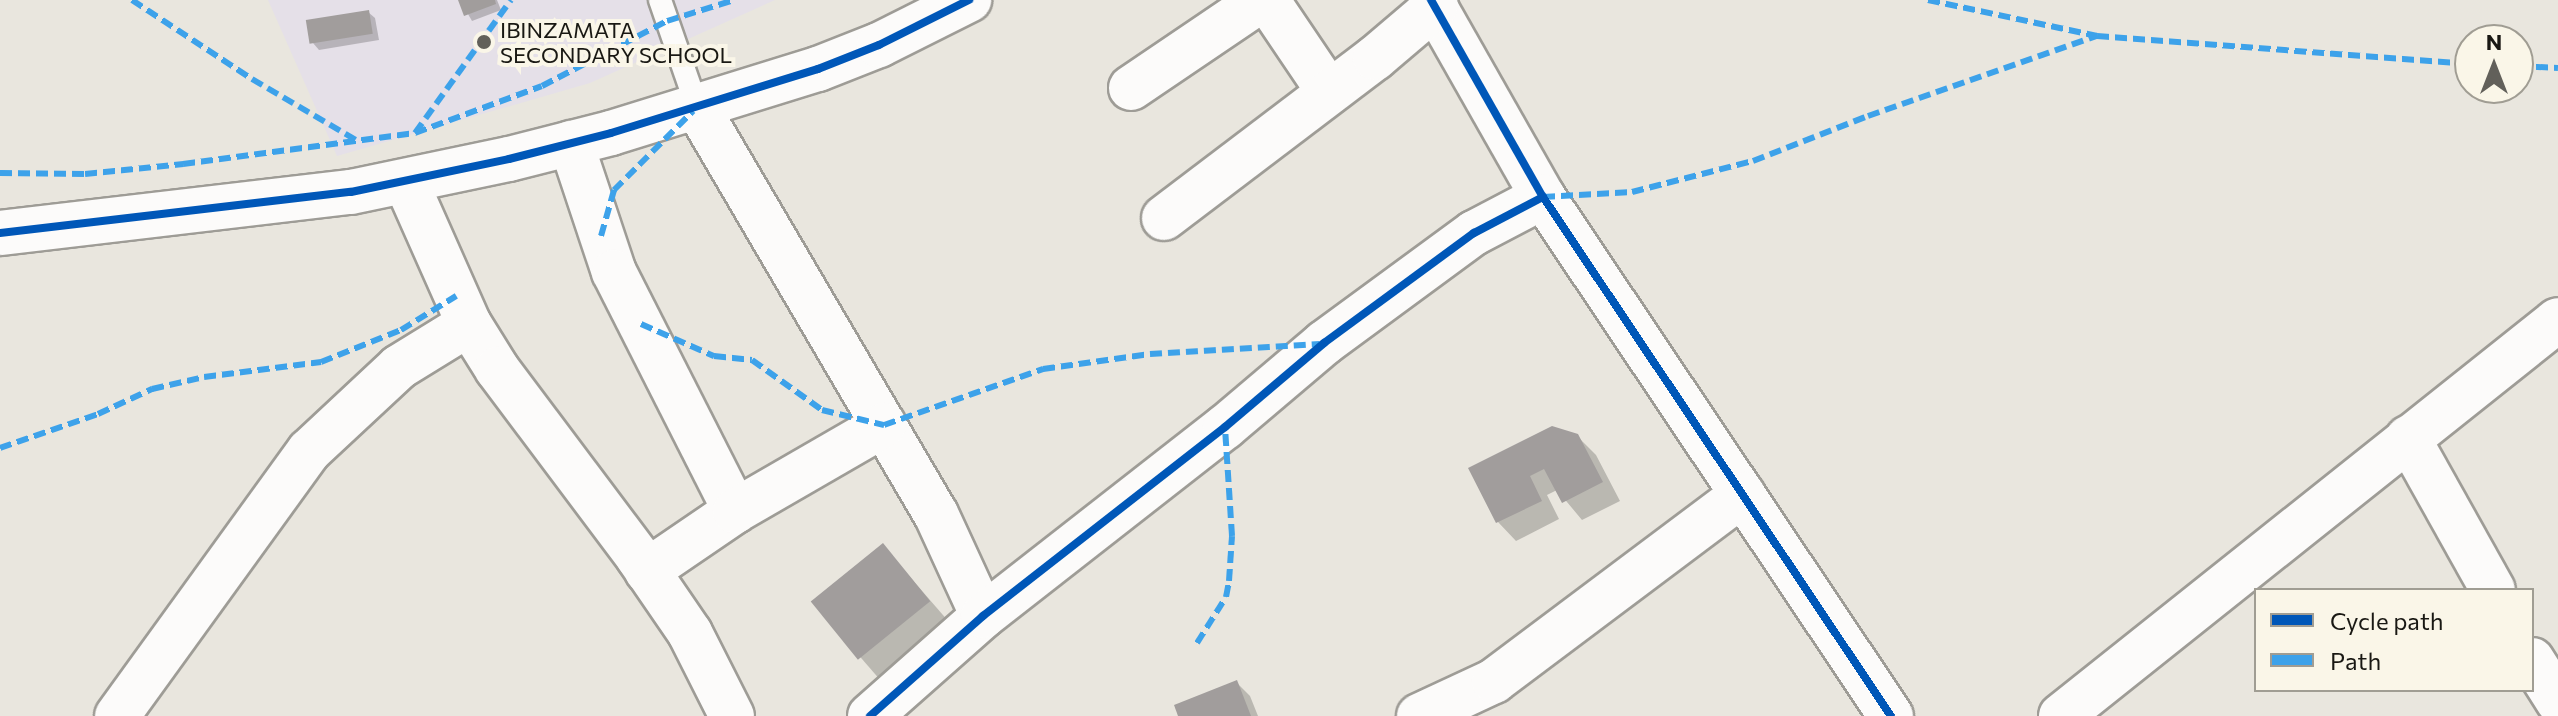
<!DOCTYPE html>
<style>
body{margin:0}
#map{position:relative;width:2558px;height:716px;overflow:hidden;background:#e9e6de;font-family:Commissioner,sans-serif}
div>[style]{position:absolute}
.education>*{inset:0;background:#e5e0e8}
.shadow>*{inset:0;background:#0003;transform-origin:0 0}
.building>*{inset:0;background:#a19d9c;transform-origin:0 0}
.roads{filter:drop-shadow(2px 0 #9e9c96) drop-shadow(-2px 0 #9e9c96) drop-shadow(0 2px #9e9c96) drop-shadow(0 -2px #9e9c96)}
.lane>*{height:22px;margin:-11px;padding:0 11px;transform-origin:11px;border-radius:11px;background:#fcfbfa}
.street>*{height:44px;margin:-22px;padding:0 22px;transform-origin:22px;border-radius:22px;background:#fcfbfa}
.quiet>*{height:6px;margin-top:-3px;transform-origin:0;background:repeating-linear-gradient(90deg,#3da2ea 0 12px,transparent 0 18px)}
.cycleway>*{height:8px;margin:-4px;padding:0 4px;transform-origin:4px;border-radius:4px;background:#0057b8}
.dots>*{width:22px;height:22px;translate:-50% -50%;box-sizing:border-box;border:4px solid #faf6e8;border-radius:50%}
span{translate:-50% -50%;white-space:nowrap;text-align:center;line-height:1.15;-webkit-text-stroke:8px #faf6e8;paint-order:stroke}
.poi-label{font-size:22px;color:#191813}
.left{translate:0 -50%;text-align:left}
.legend{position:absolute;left:2254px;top:588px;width:280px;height:104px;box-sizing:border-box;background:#faf6e8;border:2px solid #a09d93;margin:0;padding:10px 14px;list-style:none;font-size:24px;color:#191813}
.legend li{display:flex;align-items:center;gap:16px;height:40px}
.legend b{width:40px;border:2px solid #a09d93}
.north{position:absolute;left:2454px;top:24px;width:80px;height:80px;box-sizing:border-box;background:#faf6e8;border:2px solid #a09d93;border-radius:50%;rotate:0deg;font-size:22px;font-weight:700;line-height:32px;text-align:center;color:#191813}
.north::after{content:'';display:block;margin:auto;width:28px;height:36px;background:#62605a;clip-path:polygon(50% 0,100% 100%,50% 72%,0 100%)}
</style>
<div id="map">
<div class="education">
<i style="clip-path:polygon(268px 0,775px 0,590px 83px,337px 156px)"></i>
</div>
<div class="shadow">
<i style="clip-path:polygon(460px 0,497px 0,501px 10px,472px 21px)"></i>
<i style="clip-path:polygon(368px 12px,375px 18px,379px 40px,319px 50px,313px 43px)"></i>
<i style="clip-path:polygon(1577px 436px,1596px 455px,1620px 501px,1582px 520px,1557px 490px,1547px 495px,1559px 519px,1516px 541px,1498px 522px,1470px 469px)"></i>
<i style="left:883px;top:546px;width:98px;height:90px;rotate:49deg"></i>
<i style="clip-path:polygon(1236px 682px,1250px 696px,1258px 716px,1180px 716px)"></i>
</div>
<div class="building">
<i style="clip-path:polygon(458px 0,495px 0,496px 4px,464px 16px)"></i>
<i style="left:369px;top:10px;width:24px;height:64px;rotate:81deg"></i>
<i style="clip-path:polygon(1552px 426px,1578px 434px,1603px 482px,1562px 503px,1544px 469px,1530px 476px,1542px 501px,1496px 523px,1468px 468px)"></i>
<i style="left:883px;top:543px;width:75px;height:93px;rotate:51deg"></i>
<i style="clip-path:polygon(1237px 680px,1251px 716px,1178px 716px,1174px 705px)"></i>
</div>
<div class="roads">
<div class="lane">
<i style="left:660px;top:0;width:113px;rotate:70.9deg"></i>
</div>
<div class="street">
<i style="left:1267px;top:0;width:111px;rotate:56deg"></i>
<i style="left:1431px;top:0;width:227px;rotate:60.4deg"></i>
<i style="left:1543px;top:197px;width:625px;rotate:56.16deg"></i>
<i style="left:1131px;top:88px;width:157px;rotate:-34.1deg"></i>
<i style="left:697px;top:107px;width:472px;rotate:59.6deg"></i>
<i style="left:936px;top:514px;width:112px;rotate:65.3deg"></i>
<i style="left:571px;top:143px;width:136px;rotate:71.6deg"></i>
<i style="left:614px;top:272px;width:268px;rotate:63.1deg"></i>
<i style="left:406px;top:182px;width:155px;rotate:66.1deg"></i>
<i style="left:469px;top:324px;width:53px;rotate:58.1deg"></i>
<i style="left:497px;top:369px;width:235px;rotate:53.1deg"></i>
<i style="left:638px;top:557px;width:92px;rotate:55.6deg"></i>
<i style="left:690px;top:633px;width:93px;rotate:63.2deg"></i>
<i style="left:1164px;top:218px;width:265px;rotate:-37.2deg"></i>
<i style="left:1375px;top:58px;width:80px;rotate:-40.4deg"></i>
<i style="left:0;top:233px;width:353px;rotate:-6.7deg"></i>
<i style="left:351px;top:192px;width:161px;rotate:-11.8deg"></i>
<i style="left:509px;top:159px;width:105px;rotate:-14.3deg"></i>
<i style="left:611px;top:133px;width:217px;rotate:-17.2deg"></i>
<i style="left:818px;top:69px;width:66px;rotate:-21.5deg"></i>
<i style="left:879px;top:45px;width:101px;rotate:-26.6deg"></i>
<i style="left:2408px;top:438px;width:174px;rotate:60.8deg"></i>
<i style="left:647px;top:571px;width:107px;rotate:-34.3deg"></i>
<i style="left:735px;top:511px;width:172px;rotate:-30deg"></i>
<i style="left:2532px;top:660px;width:49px;rotate:57.6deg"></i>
<i style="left:117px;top:716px;width:327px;rotate:-54.1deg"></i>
<i style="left:309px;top:451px;width:123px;rotate:-43deg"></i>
<i style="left:399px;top:367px;width:82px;rotate:-31.6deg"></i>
<i style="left:870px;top:716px;width:151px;rotate:-41.5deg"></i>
<i style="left:983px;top:616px;width:307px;rotate:-38deg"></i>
<i style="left:1225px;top:427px;width:130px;rotate:-40.3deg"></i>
<i style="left:1324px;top:343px;width:186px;rotate:-36.3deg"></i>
<i style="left:1474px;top:233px;width:78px;rotate:-27.6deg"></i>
<i style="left:1419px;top:716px;width:83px;rotate:-25deg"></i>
<i style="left:1494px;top:681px;width:311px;rotate:-36.9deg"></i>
<i style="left:2061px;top:716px;width:635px;rotate:-38.55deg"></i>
</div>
</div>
<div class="quiet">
<i style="left:132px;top:0;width:144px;rotate:33.4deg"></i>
<i style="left:252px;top:79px;width:121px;rotate:30.4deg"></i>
<i style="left:1928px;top:0;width:173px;rotate:12deg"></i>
<i style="left:2097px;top:36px;width:374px;rotate:4.3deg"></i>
<i style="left:2518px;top:66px;width:40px;rotate:2.9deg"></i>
<i style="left:415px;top:133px;width:164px;rotate:-54.2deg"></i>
<i style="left:0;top:173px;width:85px;rotate:0.7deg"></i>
<i style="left:85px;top:174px;width:99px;rotate:-5.8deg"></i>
<i style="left:183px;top:164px;width:234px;rotate:-7.6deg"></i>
<i style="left:415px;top:133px;width:135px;rotate:-20.3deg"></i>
<i style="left:542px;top:86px;width:141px;rotate:-27.5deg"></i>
<i style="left:667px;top:21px;width:70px;rotate:-17.4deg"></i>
<i style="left:1543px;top:197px;width:89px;rotate:-3.2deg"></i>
<i style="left:1632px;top:192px;width:125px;rotate:-14.4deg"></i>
<i style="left:1753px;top:161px;width:123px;rotate:-21.4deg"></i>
<i style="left:1868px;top:116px;width:243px;rotate:-19.3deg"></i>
<i style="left:601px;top:236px;width:48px;rotate:-74.2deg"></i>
<i style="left:614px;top:190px;width:112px;rotate:-45deg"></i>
<i style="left:641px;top:324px;width:80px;rotate:23.7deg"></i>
<i style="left:714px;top:356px;width:38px;rotate:6deg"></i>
<i style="left:752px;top:360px;width:86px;rotate:35.5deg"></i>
<i style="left:822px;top:410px;width:64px;rotate:13.6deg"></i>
<i style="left:884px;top:425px;width:169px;rotate:-19.4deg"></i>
<i style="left:1043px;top:369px;width:108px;rotate:-8deg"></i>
<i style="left:1150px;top:354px;width:170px;rotate:-3.4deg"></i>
<i style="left:0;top:448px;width:104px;rotate:-19.1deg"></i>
<i style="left:98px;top:414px;width:60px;rotate:-24.8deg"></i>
<i style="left:152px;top:389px;width:53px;rotate:-13deg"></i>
<i style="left:204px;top:377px;width:118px;rotate:-7.3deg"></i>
<i style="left:321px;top:362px;width:86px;rotate:-21.8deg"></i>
<i style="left:401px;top:330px;width:65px;rotate:-31.7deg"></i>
<i style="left:1197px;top:643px;width:54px;rotate:-57.8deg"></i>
<i style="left:1226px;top:597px;width:16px;rotate:-79deg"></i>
<i style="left:1229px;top:581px;width:45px;rotate:-86.2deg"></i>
<i style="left:1232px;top:536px;width:109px;rotate:-93.7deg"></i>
</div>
<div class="cycleway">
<i style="left:1431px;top:0;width:227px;rotate:60.4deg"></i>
<i style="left:1543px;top:197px;width:625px;rotate:56.16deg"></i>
<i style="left:0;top:233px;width:353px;rotate:-6.7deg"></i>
<i style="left:351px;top:192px;width:161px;rotate:-11.8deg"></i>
<i style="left:509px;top:159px;width:105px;rotate:-14.3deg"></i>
<i style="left:611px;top:133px;width:217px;rotate:-17.2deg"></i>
<i style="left:818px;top:69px;width:66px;rotate:-21.5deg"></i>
<i style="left:879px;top:45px;width:101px;rotate:-26.6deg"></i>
<i style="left:870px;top:716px;width:151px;rotate:-41.5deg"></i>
<i style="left:983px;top:616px;width:307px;rotate:-38deg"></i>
<i style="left:1225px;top:427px;width:130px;rotate:-40.3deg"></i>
<i style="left:1324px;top:343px;width:186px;rotate:-36.3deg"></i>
<i style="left:1474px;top:233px;width:78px;rotate:-27.6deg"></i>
</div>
<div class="dots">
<i style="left:484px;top:42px;background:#62605a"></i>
</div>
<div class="poi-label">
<span class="left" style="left:500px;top:42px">IBINZAMATA<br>SECONDARY SCHOOL</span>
</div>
<ul class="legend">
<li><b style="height:10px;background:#0057b8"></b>Cycle path</li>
<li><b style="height:10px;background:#3da2ea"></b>Path</li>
</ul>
<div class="north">N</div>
</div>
